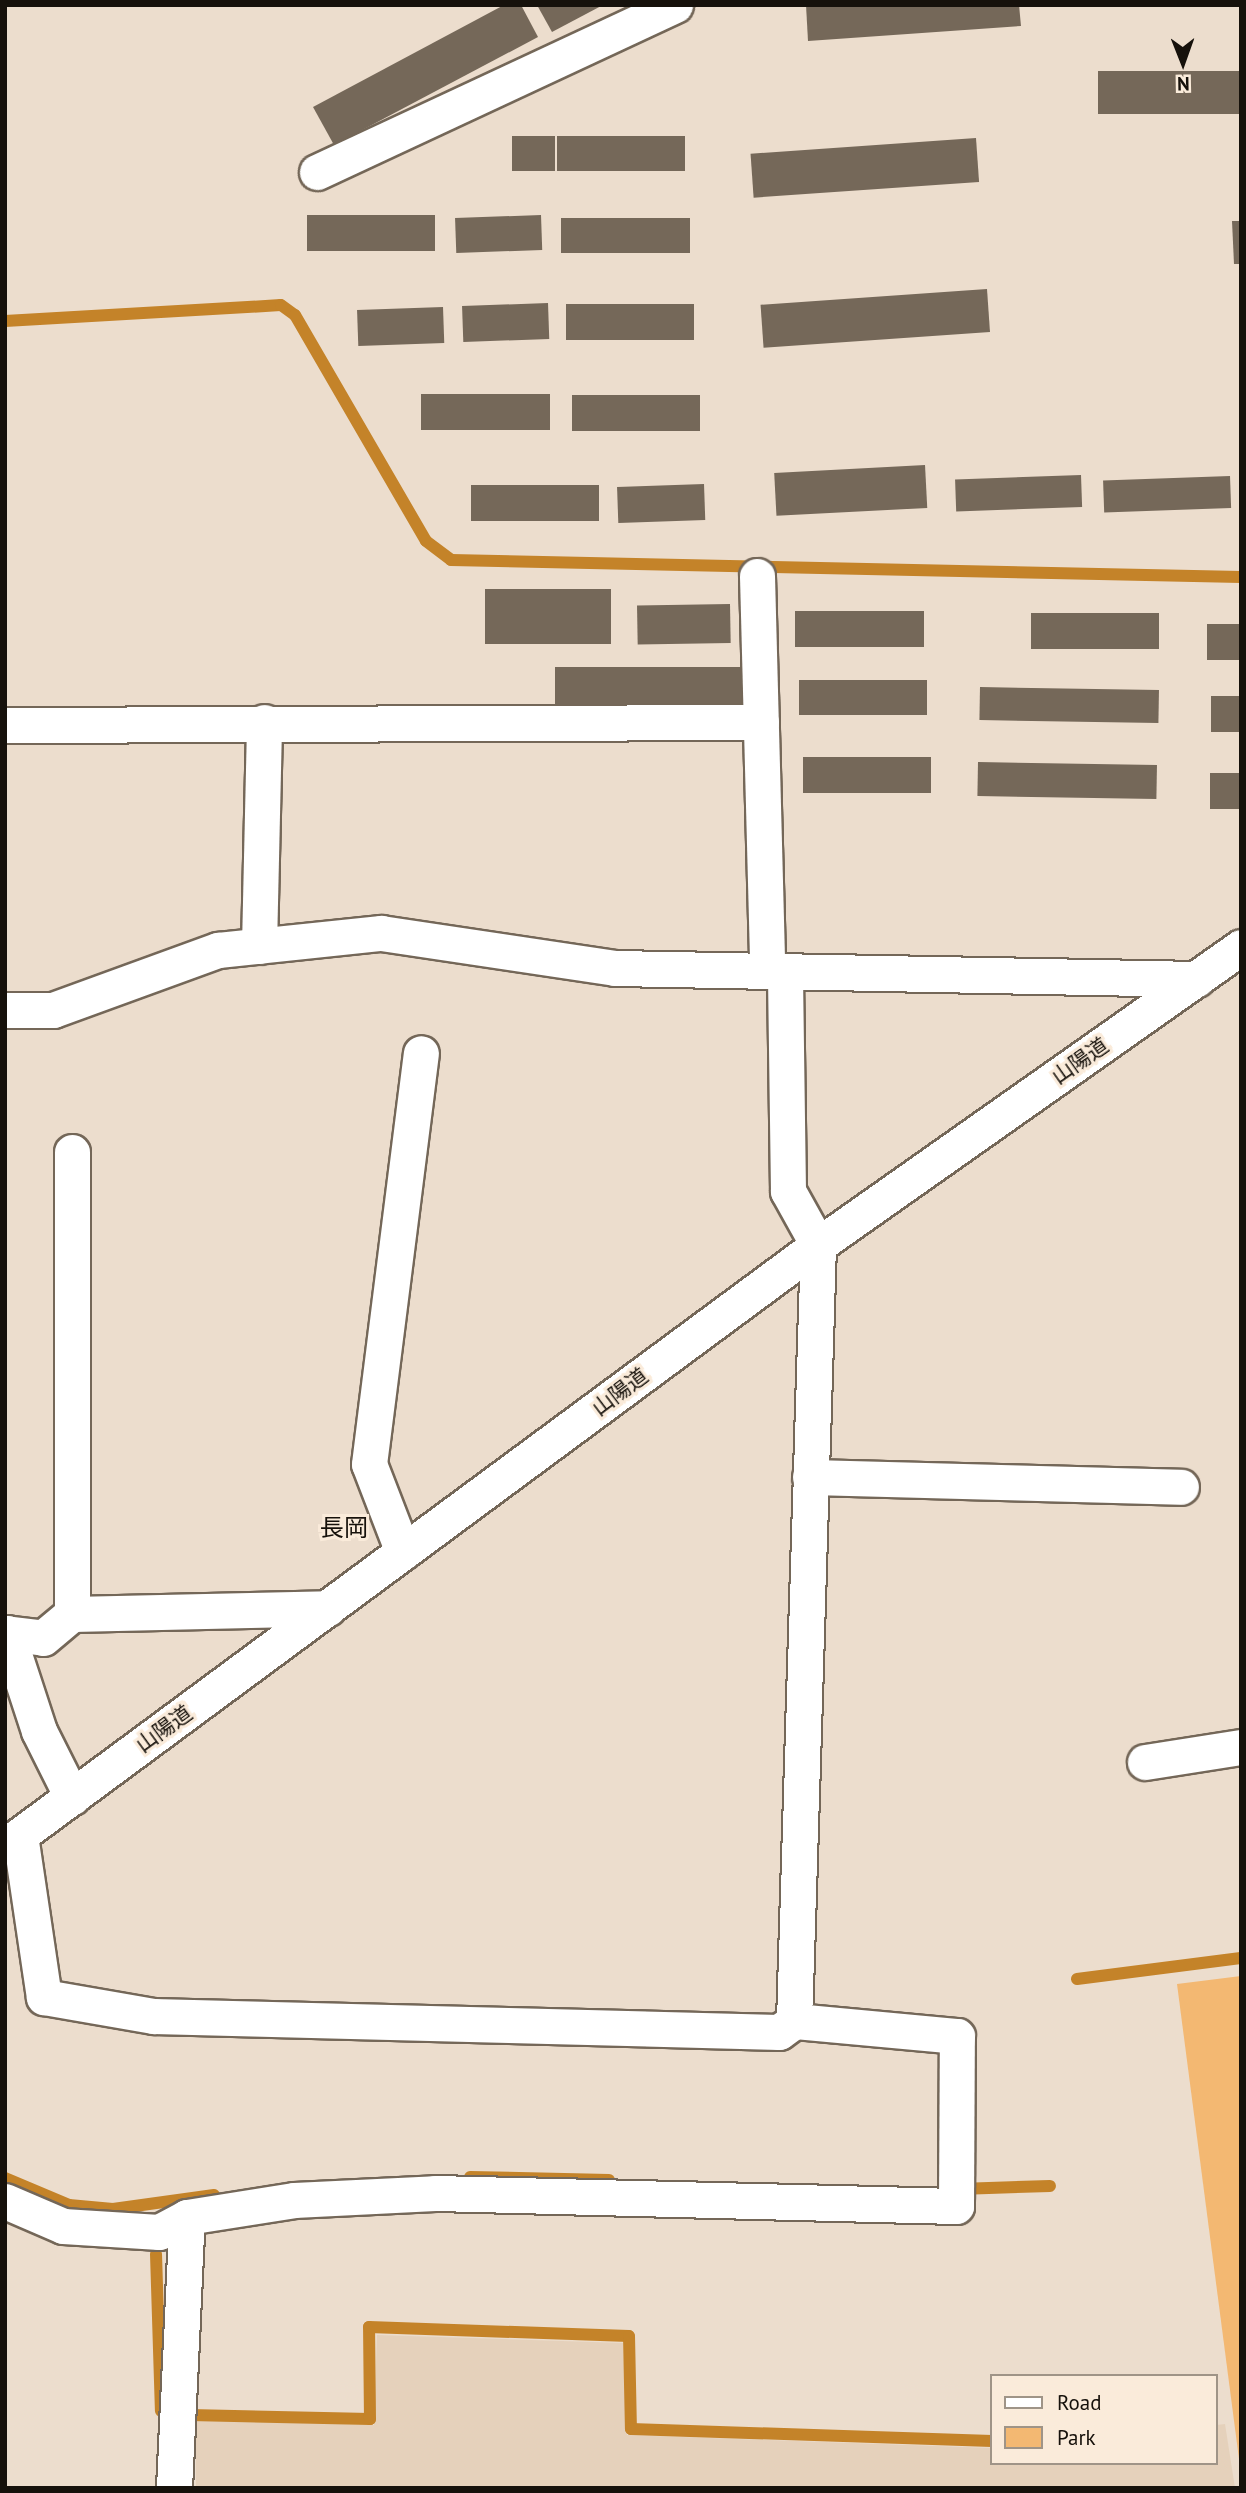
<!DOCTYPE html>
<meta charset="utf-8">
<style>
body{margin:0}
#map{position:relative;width:1246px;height:2493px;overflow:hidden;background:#ecddcd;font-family:"PT Sans","Noto Sans JP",sans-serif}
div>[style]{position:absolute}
.built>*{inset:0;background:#e5d1bb}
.green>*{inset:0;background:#f3b872}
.stream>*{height:12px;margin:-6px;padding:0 6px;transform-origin:6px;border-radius:6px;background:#c48329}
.building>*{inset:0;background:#756859;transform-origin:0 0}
.roads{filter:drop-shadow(2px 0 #746758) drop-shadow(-2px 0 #746758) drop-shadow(0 2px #746758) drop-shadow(0 -2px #746758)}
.minor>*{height:35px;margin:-17.5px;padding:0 17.5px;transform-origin:17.5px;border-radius:17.5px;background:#fff}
span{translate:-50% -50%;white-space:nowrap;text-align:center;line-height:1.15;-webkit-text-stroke:6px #faebda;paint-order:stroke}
.street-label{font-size:21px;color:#16110b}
.quarter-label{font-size:24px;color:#16110b}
.frame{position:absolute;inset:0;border:7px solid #16110b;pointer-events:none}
.legend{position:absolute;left:990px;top:2374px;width:228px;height:91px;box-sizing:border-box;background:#faebda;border:2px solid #9f9487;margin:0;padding:9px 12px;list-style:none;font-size:21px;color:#16110b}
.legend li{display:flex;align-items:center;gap:14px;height:35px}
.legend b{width:35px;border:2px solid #9f9487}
.north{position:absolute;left:1148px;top:28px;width:70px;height:70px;-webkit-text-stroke:5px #faebda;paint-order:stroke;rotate:179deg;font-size:19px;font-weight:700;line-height:28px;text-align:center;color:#16110b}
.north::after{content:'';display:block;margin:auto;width:24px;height:32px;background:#16110b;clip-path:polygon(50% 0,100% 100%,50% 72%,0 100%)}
</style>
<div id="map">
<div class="built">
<i style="clip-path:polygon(377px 2335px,623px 2343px,627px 2435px,992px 2448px,992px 2463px,1216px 2463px,1216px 2425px,1225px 2424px,1235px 2488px,196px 2488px,196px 2420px,374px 2425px)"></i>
</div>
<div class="green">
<i style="clip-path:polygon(1241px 1976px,1241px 2459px,1239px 2459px,1177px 1984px)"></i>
</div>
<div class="stream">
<i style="left:5px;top:321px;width:276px;rotate:-3.3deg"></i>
<i style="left:281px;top:305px;width:17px;rotate:36deg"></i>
<i style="left:295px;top:315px;width:261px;rotate:59.9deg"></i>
<i style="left:426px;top:541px;width:31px;rotate:37deg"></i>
<i style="left:451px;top:560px;width:790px;rotate:1.23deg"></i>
<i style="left:1077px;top:1979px;width:165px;rotate:-7.3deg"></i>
<i style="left:470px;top:2177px;width:139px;rotate:1.2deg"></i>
<i style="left:5px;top:2178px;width:69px;rotate:22.9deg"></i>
<i style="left:69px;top:2205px;width:44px;rotate:5.2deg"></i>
<i style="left:113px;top:2209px;width:102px;rotate:-7.9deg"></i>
<i style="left:959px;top:2189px;width:91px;rotate:-1.9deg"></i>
<i style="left:156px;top:2254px;width:157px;rotate:88.2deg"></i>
<i style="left:190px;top:2415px;width:180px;rotate:1.3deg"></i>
<i style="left:370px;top:2419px;width:92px;rotate:-90.6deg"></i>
<i style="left:369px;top:2327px;width:260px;rotate:2deg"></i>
<i style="left:629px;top:2336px;width:93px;rotate:88.8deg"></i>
<i style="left:631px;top:2429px;width:361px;rotate:1.9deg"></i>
</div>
<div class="building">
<i style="clip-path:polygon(504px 5px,521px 5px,538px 37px,334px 145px,313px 107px)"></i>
<i style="clip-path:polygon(537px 5px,603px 5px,552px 32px)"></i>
<i style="clip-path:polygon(806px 5px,1019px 5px,1021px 26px,808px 41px)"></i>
<i style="left:1241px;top:71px;width:43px;height:143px;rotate:90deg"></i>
<i style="left:512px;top:136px;width:43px;height:35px"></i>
<i style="left:557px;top:136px;width:128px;height:35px"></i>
<i style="left:976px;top:138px;width:44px;height:226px;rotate:86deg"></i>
<i style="left:307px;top:215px;width:128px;height:36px"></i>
<i style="left:541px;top:215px;width:35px;height:86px;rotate:88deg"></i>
<i style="left:561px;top:218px;width:129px;height:35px"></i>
<i style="clip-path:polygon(1232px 221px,1241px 221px,1241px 264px,1234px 264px)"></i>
<i style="left:987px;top:289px;width:43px;height:227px;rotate:86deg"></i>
<i style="left:548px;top:303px;width:36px;height:86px;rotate:88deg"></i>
<i style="left:566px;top:304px;width:128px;height:36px"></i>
<i style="left:443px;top:307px;width:36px;height:86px;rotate:88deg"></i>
<i style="left:421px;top:394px;width:129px;height:36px"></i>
<i style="left:700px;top:395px;width:36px;height:128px;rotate:90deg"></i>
<i style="left:925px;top:465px;width:43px;height:151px;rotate:87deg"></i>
<i style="left:1081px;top:475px;width:32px;height:126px;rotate:88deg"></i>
<i style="left:1230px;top:476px;width:32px;height:127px;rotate:88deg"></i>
<i style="left:704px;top:484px;width:36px;height:87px;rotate:88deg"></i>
<i style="left:471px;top:485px;width:128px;height:36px"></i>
<i style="left:485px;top:589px;width:126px;height:55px"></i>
<i style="left:730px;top:604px;width:39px;height:93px;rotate:89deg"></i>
<i style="left:795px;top:611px;width:129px;height:36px"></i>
<i style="left:1031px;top:613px;width:128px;height:36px"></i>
<i style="left:1207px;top:624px;width:34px;height:36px"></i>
<i style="left:555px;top:667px;width:189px;height:38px"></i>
<i style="left:799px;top:680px;width:128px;height:35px"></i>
<i style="left:980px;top:687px;width:179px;height:33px;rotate:1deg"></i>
<i style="left:1211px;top:696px;width:30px;height:36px"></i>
<i style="left:931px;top:757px;width:36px;height:128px;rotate:90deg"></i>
<i style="left:978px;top:762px;width:179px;height:34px;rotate:1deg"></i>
<i style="left:1210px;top:773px;width:31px;height:36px"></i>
</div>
<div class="roads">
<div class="minor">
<i style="left:317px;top:172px;width:395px;rotate:-25deg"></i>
<i style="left:757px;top:576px;width:395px;rotate:88.5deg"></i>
<i style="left:5px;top:725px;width:756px;rotate:-0.23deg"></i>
<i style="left:259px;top:946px;width:224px;rotate:-88.7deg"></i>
<i style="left:5px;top:1010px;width:48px"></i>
<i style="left:53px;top:1010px;width:176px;rotate:-20deg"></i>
<i style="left:218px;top:950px;width:164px;rotate:-6deg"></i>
<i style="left:381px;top:933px;width:237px;rotate:8.5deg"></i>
<i style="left:615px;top:968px;width:582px;rotate:1.08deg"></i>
<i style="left:810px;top:1477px;width:371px;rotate:1.5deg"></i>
<i style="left:403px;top:1552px;width:94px;rotate:-111.1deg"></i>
<i style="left:369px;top:1464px;width:414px;rotate:-82.8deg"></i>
<i style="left:72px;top:1614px;width:462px;rotate:-90deg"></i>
<i style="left:5px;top:1633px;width:38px;rotate:7deg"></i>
<i style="left:43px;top:1638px;width:38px;rotate:-40deg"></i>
<i style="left:72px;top:1614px;width:256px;rotate:-1.3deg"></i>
<i style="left:7px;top:1633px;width:103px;rotate:71.9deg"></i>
<i style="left:39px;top:1731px;width:74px;rotate:63.4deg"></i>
<i style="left:1145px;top:1762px;width:97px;rotate:-8.9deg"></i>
<i style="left:20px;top:1835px;width:164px;rotate:81.6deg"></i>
<i style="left:44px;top:1997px;width:111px;rotate:9.9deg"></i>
<i style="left:153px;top:2016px;width:626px;rotate:1.46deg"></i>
<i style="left:779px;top:2032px;width:19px;rotate:-36deg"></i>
<i style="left:5px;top:1846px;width:1011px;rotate:-36.47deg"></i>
<i style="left:818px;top:1245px;width:517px;rotate:-35.16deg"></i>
<i style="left:5px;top:2201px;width:63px;rotate:23.3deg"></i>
<i style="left:63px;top:2226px;width:96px;rotate:3.6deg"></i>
<i style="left:159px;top:2232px;width:32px;rotate:-28deg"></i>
<i style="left:187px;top:2217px;width:108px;rotate:-9deg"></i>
<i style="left:294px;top:2200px;width:141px;rotate:-2.8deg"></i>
<i style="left:435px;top:2193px;width:521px;rotate:1.43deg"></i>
<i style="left:956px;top:2206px;width:170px;rotate:-89.7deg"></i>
<i style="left:957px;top:2036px;width:164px;rotate:-174.7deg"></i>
<i style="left:794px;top:2021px;width:776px;rotate:-88.23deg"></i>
<i style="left:818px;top:1245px;width:62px;rotate:-119.1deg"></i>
<i style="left:788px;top:1191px;width:220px;rotate:-90.8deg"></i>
<i style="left:174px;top:2488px;width:271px;rotate:-87.3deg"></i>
</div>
</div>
<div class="street-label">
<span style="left:1080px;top:1061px;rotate:-35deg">山陽道</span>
<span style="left:620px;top:1392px;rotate:-37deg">山陽道</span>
<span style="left:164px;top:1729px;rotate:-36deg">山陽道</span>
</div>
<div class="quarter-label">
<span style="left:344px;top:1528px">長岡</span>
</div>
<div class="frame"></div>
<ul class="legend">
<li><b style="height:9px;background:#fff"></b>Road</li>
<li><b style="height:19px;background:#f3b872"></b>Park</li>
</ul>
<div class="north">N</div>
</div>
